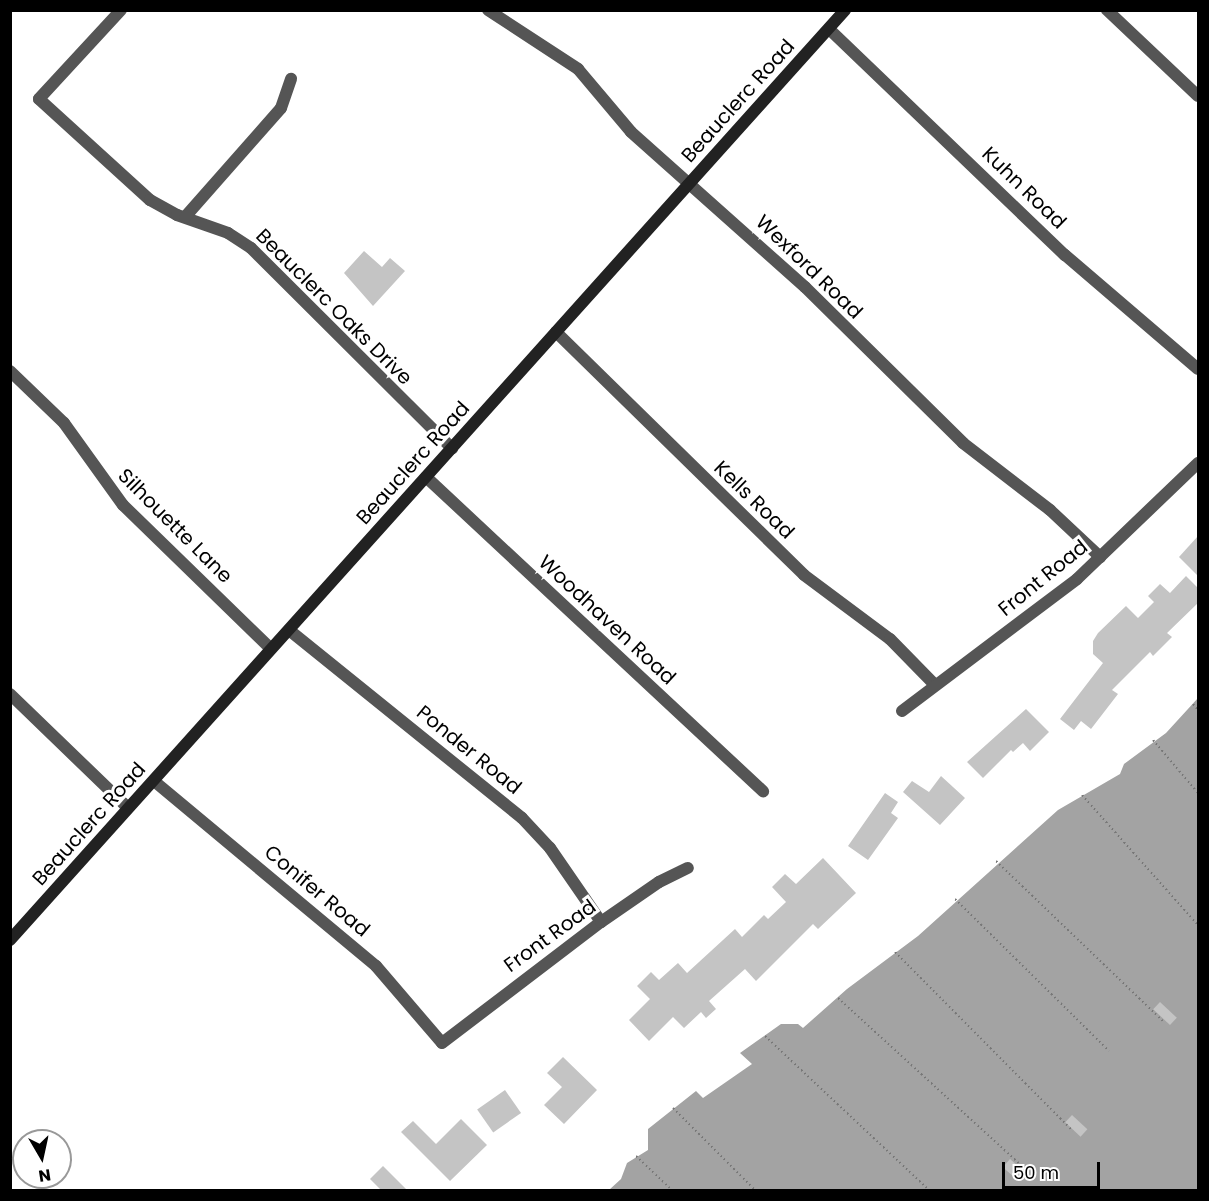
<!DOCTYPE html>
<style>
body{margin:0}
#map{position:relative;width:1209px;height:1201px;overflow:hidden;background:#fff;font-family:Poppins,sans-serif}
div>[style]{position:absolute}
.water>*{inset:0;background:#a3a3a3}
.building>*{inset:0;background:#c4c4c4;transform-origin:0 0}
.path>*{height:2px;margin-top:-1px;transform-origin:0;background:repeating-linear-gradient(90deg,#777 0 1.5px,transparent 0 4.5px)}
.street>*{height:12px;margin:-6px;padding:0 6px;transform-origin:6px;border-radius:6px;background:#555}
.secondary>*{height:12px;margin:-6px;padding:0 6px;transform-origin:6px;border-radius:6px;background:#222}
span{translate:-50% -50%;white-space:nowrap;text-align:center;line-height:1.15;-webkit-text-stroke:6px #fff;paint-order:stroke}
.street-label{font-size:20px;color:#000}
.frame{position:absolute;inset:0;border:12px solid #000;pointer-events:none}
.north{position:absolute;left:12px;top:1129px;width:60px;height:60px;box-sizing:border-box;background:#fff;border:2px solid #999;border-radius:50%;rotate:171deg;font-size:16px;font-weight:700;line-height:24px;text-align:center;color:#000}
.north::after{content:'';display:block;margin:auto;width:21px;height:27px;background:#000;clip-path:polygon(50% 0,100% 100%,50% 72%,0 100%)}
.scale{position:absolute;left:1002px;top:1162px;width:98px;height:27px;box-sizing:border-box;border:3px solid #000;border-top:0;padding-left:8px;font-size:18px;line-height:21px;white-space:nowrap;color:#000;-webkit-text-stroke:4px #fff;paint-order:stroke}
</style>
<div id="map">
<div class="water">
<i style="clip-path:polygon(1198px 698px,1198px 1190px,609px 1190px,621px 1179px,627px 1163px,648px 1150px,648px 1129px,696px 1091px,703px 1098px,752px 1064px,740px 1053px,781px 1024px,798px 1024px,803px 1028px,847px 989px,918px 936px,1058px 810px,1120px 774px,1124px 764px,1166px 733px)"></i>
</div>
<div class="building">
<i style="clip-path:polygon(364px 251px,382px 267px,390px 258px,405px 271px,373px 306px,344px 273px)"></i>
<i style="clip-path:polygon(1198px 536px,1198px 576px,1179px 557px)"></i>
<i style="clip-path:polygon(1186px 576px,1198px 588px,1198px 603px,1167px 633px,1172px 637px,1153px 656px,1150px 652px,1112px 690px,1118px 694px,1091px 729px,1081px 721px,1074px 730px,1060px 719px,1103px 663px,1093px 654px,1093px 641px,1098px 633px,1126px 606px,1138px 618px,1154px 602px,1148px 596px,1160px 584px,1170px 593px)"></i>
<i style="clip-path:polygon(1026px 709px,1049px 732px,1030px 751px,1023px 743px,1013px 752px,1011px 750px,983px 778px,967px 762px)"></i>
<i style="clip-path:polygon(941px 776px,965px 798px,940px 825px,903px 792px,912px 781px,929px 792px)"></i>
<i style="clip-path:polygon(885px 793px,898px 802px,891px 813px,898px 818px,868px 860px,848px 846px)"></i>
<i style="clip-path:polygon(823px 858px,856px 893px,818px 929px,813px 924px,756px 981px,745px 969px,709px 1001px,716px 1009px,706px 1018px,701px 1012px,684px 1028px,673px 1017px,649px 1041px,629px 1020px,650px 999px,637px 986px,651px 972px,659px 980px,678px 963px,687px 973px,735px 929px,742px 937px,764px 915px,768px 919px,786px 902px,772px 887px,785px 874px,796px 884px)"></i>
<i style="left:1160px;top:1002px;width:23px;height:10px;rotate:43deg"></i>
<i style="clip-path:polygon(563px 1057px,597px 1090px,564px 1124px,544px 1105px,562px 1087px,547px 1073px)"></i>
<i style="left:505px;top:1090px;width:28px;height:34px;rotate:55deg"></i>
<i style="left:1072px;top:1115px;width:21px;height:10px;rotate:43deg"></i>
<i style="clip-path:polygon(461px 1119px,487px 1145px,450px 1181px,401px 1132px,413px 1121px,436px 1144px)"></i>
<i style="left:1010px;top:1159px;width:21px;height:11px;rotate:41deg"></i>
<i style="clip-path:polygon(383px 1166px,408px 1191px,382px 1191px,370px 1179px)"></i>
</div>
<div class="path">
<i style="left:1193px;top:704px;width:8px;rotate:50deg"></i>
<i style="left:1153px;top:740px;width:70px;rotate:49.7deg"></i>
<i style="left:1082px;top:795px;width:174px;rotate:48.3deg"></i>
<i style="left:996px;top:861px;width:231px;rotate:43.8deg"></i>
<i style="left:955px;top:899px;width:216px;rotate:44.6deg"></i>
<i style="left:895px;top:952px;width:252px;rotate:45.2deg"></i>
<i style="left:838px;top:998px;width:245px;rotate:42.4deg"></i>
<i style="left:765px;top:1036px;width:225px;rotate:43.2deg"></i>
<i style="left:673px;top:1108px;width:116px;rotate:45deg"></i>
<i style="left:636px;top:1156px;width:50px;rotate:43.4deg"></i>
</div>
<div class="street">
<i style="left:121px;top:10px;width:121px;rotate:132.7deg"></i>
<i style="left:39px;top:99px;width:150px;rotate:42.3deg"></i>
<i style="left:150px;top:200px;width:31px;rotate:29deg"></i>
<i style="left:177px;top:215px;width:54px;rotate:19.4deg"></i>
<i style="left:228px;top:233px;width:27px;rotate:33deg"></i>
<i style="left:251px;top:248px;width:284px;rotate:44.9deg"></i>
<i style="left:488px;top:10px;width:108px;rotate:33.2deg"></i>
<i style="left:578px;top:69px;width:82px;rotate:49.9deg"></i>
<i style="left:631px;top:132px;width:233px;rotate:41.7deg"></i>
<i style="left:805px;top:287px;width:222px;rotate:44.6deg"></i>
<i style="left:963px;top:443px;width:110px;rotate:37.6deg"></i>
<i style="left:1050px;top:510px;width:69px;rotate:43.2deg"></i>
<i style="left:1107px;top:10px;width:125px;rotate:43.4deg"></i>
<i style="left:829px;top:29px;width:327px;rotate:43.8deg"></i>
<i style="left:1065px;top:255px;width:175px;rotate:40.6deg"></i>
<i style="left:185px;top:217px;width:145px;rotate:-48.6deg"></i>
<i style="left:281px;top:108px;width:31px;rotate:-71deg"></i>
<i style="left:556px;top:332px;width:347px;rotate:44.4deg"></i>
<i style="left:804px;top:575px;width:107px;rotate:36.7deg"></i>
<i style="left:890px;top:639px;width:64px;rotate:45.6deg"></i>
<i style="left:10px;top:371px;width:75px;rotate:43.9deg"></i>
<i style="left:64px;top:423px;width:101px;rotate:54.3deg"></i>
<i style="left:123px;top:505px;width:206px;rotate:44.2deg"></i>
<i style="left:426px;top:477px;width:461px;rotate:43deg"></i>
<i style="left:289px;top:630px;width:299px;rotate:38.9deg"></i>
<i style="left:522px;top:818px;width:41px;rotate:47deg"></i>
<i style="left:550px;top:848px;width:90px;rotate:55.4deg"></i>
<i style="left:10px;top:694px;width:164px;rotate:44deg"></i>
<i style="left:902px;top:711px;width:219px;rotate:-37deg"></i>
<i style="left:1077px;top:579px;width:168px;rotate:-43.8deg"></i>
<i style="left:154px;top:781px;width:289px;rotate:39.8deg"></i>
<i style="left:376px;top:966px;width:101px;rotate:49.4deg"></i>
<i style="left:442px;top:1043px;width:200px;rotate:-37.3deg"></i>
<i style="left:601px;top:922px;width:70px;rotate:-34.6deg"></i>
<i style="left:659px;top:882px;width:32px;rotate:-26deg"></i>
</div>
<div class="secondary">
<i style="left:10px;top:940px;width:1250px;rotate:-48.08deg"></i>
</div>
<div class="street-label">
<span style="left:738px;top:101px;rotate:-48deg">Beauclerc Road</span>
<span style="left:1024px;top:188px;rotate:44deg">Kuhn Road</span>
<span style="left:809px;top:267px;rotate:44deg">Wexford Road</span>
<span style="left:334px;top:307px;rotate:45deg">Beauclerc Oaks Drive</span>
<span style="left:413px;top:463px;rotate:-48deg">Beauclerc Road</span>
<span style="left:754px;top:500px;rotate:44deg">Kells Road</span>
<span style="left:175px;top:526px;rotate:45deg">Silhouette Lane</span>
<span style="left:1043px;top:578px;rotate:-39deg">Front Road</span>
<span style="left:607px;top:620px;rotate:43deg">Woodhaven Road</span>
<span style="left:469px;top:750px;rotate:39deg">Ponder Road</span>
<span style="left:89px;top:824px;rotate:-48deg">Beauclerc Road</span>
<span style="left:317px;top:891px;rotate:40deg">Conifer Road</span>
<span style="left:550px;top:936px;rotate:-36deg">Front Road</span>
</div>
<div class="frame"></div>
<div class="north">N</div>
<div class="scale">50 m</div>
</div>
